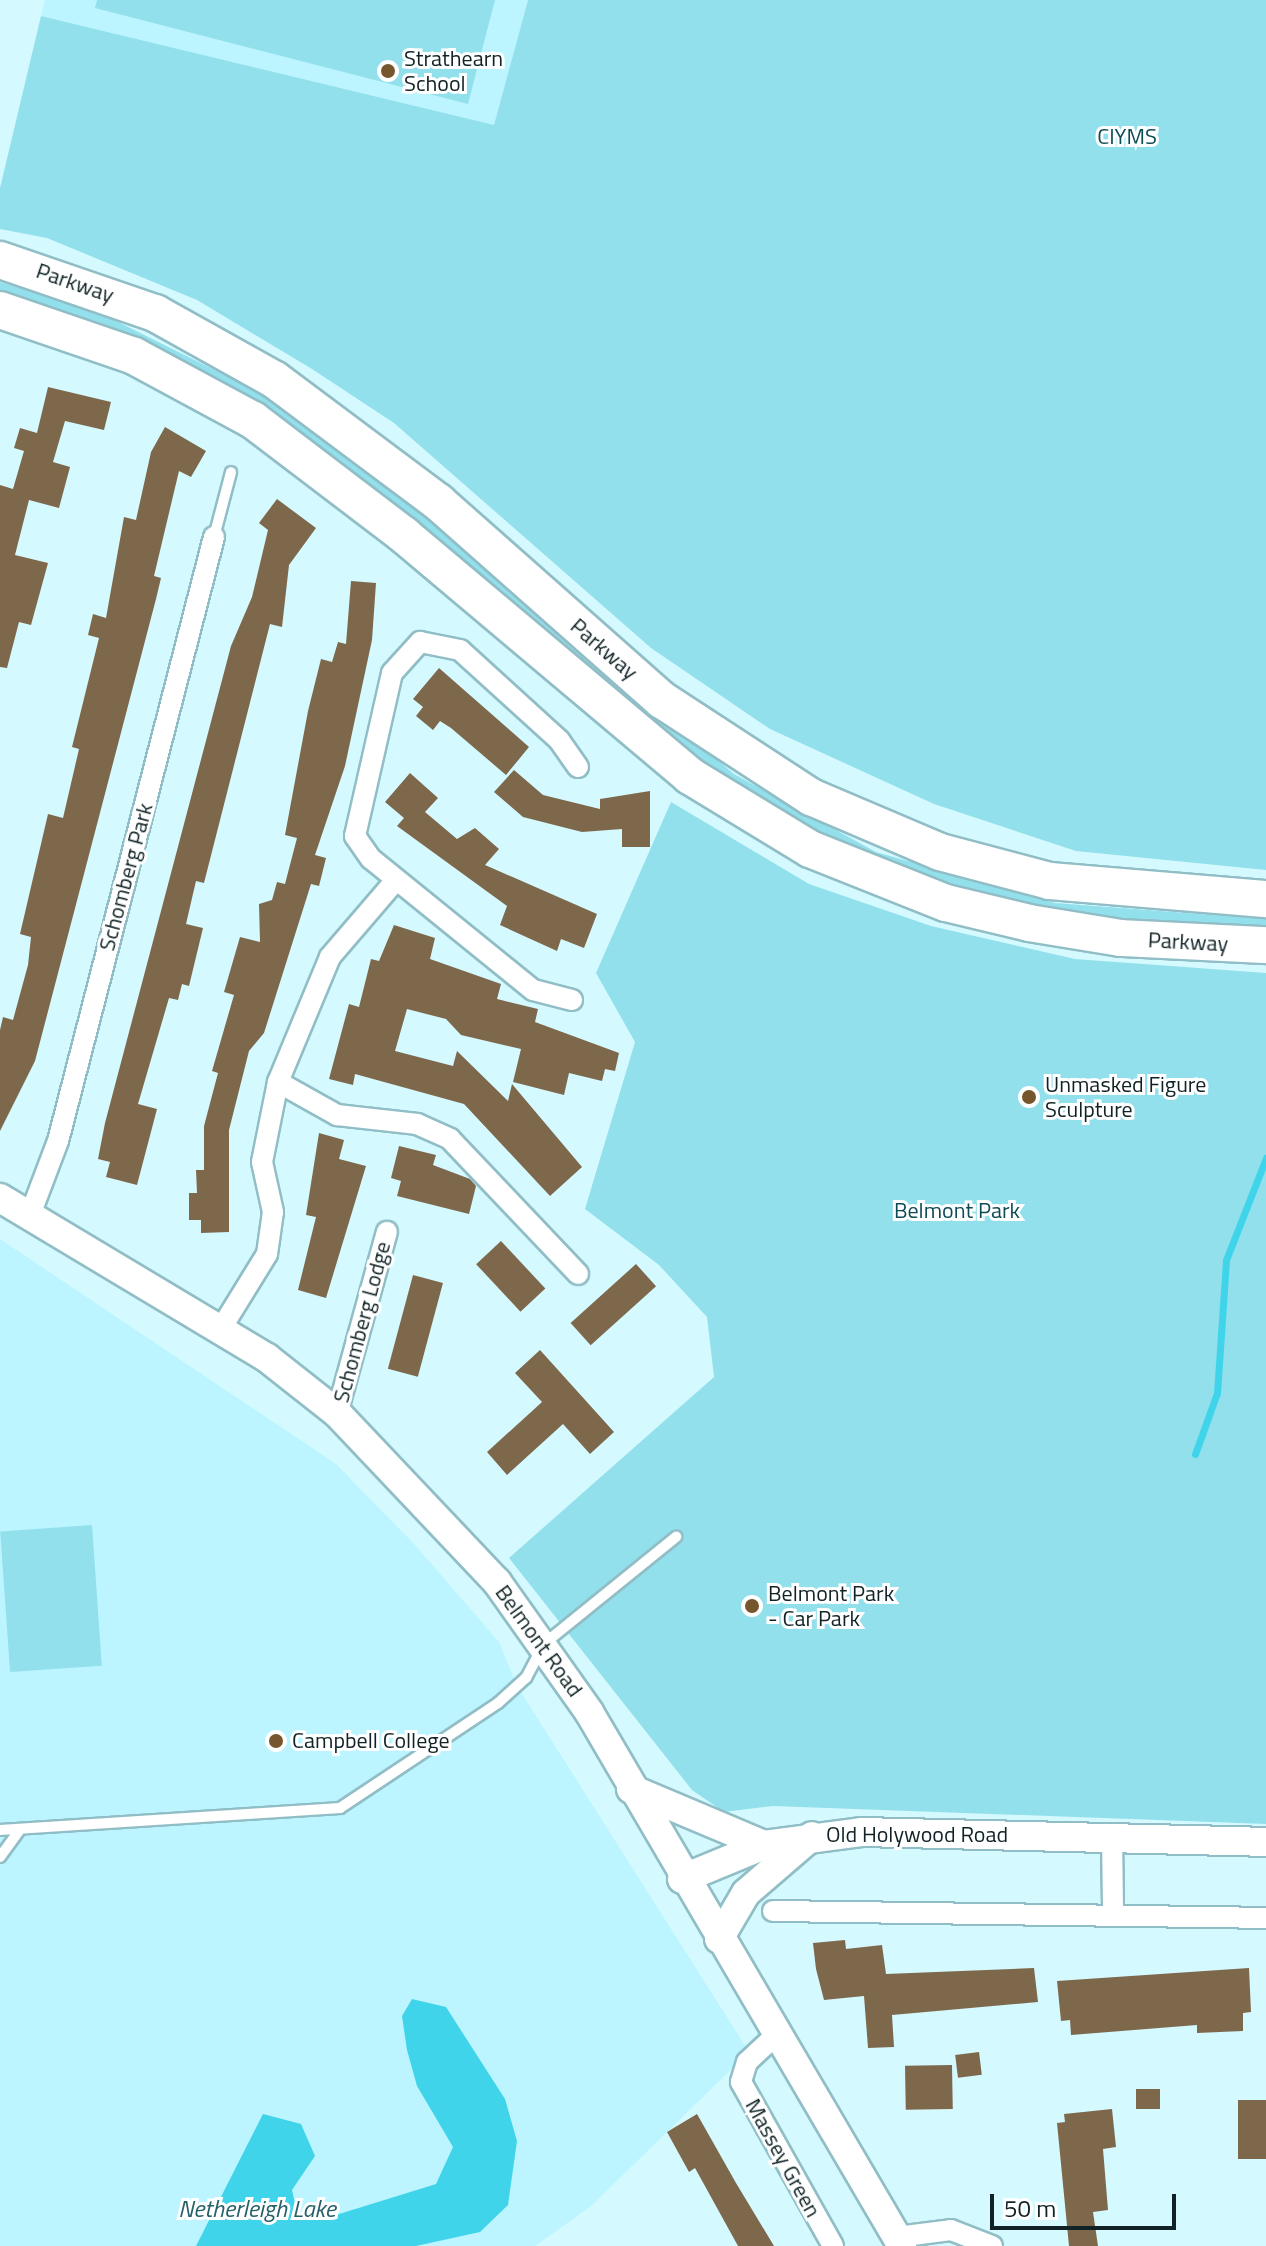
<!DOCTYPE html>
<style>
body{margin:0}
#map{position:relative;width:1266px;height:2246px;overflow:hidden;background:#d4f9ff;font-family:"Titillium Web",sans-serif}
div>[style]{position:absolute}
.built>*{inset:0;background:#bcf5ff}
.green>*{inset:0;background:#93e0ed;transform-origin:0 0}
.water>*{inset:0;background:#40d4ea}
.stream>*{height:7px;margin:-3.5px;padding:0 3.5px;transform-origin:3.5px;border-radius:3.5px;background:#40d4ea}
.building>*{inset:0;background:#7e684c;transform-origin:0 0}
.roads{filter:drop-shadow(2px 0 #91bec6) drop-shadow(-2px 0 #91bec6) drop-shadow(0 2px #91bec6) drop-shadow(0 -2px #91bec6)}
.lane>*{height:10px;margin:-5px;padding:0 5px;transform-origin:5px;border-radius:5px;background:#fff}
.street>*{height:20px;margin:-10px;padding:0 10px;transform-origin:10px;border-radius:10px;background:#fff}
.secondary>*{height:28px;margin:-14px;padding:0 14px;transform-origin:14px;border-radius:14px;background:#fff}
.highway>*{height:36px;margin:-18px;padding:0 18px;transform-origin:18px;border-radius:18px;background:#fff}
.dots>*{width:22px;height:22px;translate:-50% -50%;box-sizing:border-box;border:4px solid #fff;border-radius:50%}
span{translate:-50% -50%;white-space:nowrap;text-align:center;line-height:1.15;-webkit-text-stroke:6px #fff;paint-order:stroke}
.poi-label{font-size:22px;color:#102225}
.left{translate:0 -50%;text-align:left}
.park-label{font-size:22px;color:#0d4c55}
.street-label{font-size:22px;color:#102225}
.water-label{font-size:24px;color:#255f68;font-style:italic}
.scale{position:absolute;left:990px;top:2194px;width:186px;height:36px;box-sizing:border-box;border:4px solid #102225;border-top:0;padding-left:10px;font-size:24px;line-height:28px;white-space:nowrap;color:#102225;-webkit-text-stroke:6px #fff;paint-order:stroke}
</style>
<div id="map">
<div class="built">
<i style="clip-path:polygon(45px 0,528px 0,494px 126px,41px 16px)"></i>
<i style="clip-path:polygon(0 1239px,336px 1464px,415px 1545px,499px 1642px,517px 1686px,749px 2052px,591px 2206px,535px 2246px,0 2246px)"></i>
</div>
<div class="green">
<i style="clip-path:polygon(97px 0,495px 0,468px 104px,95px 8px)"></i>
<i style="clip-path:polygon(528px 0,1266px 0,1266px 870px,1076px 851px,934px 804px,770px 729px,651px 648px,394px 423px,312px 369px,197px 300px,47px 238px,0 229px,0 188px,41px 16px,494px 125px)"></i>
<i style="clip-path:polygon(0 282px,92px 309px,261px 393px,347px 452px,734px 774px,876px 852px,1055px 903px,1266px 919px,1266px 933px,1143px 930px,920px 883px,722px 786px,315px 448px,0 298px)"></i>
<i style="clip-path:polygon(671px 802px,809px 884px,931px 926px,1075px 959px,1266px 973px,1266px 1824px,773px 1806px,724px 1812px,692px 1790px,509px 1558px,714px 1377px,707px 1317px,659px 1265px,585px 1209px,635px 1042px,596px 973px)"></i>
<i style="left:92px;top:1525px;width:141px;height:92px;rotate:86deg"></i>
</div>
<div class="water">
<i style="clip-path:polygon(412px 1999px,446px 2007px,505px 2099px,517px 2141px,508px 2205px,480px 2232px,416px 2246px,196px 2246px,263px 2114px,301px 2124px,315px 2156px,292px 2190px,298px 2216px,336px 2215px,436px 2184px,453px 2147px,417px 2086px,407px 2050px,402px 2016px)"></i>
</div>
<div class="stream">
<i style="left:1195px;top:1454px;width:65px;rotate:-70.2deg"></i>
<i style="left:1217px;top:1393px;width:133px;rotate:-86.1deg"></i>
<i style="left:1226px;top:1260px;width:110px;rotate:-68.6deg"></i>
</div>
<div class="building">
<i style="clip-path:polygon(48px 387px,111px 402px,104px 430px,65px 421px,53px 462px,70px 467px,59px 508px,29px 500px,15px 555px,48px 563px,31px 625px,19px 622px,7px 668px,0 667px,0 485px,13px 489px,24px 451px,14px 448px,20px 428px,37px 433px)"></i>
<i style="clip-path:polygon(165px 427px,206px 451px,191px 477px,179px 471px,154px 576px,161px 578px,156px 599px,35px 1061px,0 1131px,0 1030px,3px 1017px,13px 1020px,28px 965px,31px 937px,20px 934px,48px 814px,63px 818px,79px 749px,72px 747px,99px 638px,88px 635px,93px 614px,106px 618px,124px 517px,136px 520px,151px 452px)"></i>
<i style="clip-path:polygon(277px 499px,316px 528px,289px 565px,282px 627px,270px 624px,204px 883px,196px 881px,186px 924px,203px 928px,189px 986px,182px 984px,178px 1000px,169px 998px,138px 1104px,157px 1109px,137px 1185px,106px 1177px,110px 1162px,98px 1159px,105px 1123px,231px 646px,252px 597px,268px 530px,259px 523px)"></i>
<i style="clip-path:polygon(351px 581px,376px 583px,372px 640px,345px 766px,315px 855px,326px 858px,319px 886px,311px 884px,264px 1033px,249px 1051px,229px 1130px,229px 1232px,201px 1233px,201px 1220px,189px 1220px,189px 1193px,197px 1193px,196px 1170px,204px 1170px,204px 1126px,218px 1073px,212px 1071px,234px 995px,224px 992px,240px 937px,260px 942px,259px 904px,272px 900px,277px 882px,285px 884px,297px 838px,285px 835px,308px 711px,321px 659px,332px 662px,338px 642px,346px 644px)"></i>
<i style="clip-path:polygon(439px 668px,529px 747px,506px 775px,451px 728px,440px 721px,433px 730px,416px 716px,423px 707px,413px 699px)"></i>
<i style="clip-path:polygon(514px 770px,543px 795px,600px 809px,600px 799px,650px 791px,650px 847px,622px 847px,622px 829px,582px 832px,523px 817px,494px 792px)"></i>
<i style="clip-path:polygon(410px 773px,438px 798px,425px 812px,457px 839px,475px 828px,499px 849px,485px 865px,597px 914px,584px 948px,561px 939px,557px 951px,500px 925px,507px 906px,397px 826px,404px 818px,385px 802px)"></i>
<i style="clip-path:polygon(394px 925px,435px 938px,430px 959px,501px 984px,497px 999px,538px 1009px,535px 1022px,619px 1053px,615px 1071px,605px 1069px,602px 1081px,569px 1073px,564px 1095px,513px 1082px,521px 1049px,461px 1035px,446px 1019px,407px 1009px,395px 1051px,453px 1066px,457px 1051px,508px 1101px,512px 1084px,582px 1167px,550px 1196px,464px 1104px,355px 1074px,353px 1085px,329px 1079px,349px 1004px,359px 1007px,371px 959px,379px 961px)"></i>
<i style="clip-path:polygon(319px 1133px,344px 1140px,339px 1159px,366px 1166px,326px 1298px,298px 1290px,316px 1217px,306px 1215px)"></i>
<i style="clip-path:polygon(399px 1146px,436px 1155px,433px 1165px,470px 1179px,476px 1186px,469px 1214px,397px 1196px,401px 1181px,391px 1178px)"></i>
<i style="left:501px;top:1241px;width:65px;height:34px;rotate:47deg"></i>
<i style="left:636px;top:1264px;width:30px;height:88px;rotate:48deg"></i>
<i style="left:413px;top:1275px;width:31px;height:97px;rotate:15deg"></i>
<i style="clip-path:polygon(540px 1350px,614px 1432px,590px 1454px,563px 1424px,507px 1475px,487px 1452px,542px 1402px,515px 1373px)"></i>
<i style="clip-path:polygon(845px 1940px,846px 1949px,882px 1945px,886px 1974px,1034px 1968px,1038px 2002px,892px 2015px,894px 2047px,868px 2048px,864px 1996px,824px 2000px,816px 1969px,813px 1943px)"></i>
<i style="clip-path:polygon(1249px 1968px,1251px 2012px,1243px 2013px,1243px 2031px,1197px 2033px,1197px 2025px,1071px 2035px,1070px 2020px,1061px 2021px,1057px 1981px)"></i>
<i style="left:979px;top:2052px;width:23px;height:24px;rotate:83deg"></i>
<i style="left:952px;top:2065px;width:44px;height:47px;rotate:89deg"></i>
<i style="left:1160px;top:2089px;width:20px;height:24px;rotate:90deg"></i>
<i style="left:1266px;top:2100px;width:59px;height:28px;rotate:90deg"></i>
<i style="clip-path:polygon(1112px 2109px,1116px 2147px,1103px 2149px,1108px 2210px,1093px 2212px,1098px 2246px,1069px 2246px,1057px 2123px,1065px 2122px,1064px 2114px)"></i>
<i style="clip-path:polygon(697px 2114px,736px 2183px,774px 2246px,738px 2246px,695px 2168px,689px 2172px,667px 2132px)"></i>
</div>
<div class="roads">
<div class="lane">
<i style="left:214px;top:537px;width:67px;rotate:-75.3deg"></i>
<i style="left:0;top:1830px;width:341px;rotate:-3.7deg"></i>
<i style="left:340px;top:1808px;width:190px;rotate:-33.6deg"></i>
<i style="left:498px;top:1703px;width:38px;rotate:-42deg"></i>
<i style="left:526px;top:1678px;width:40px;rotate:-62deg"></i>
<i style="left:545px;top:1643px;width:169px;rotate:-39deg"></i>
<i style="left:0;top:1857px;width:34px;rotate:-54deg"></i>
</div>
<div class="street">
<i style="left:572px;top:1000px;width:40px;rotate:-165.6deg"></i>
<i style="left:533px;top:990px;width:208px;rotate:-141deg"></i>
<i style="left:371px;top:859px;width:28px;rotate:-125deg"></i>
<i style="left:355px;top:836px;width:167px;rotate:-77.2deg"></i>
<i style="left:392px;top:673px;width:42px;rotate:-47.9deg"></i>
<i style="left:420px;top:642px;width:41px;rotate:11.3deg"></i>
<i style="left:460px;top:650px;width:134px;rotate:42.3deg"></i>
<i style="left:559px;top:740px;width:33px;rotate:55deg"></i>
<i style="left:278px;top:1082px;width:68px;rotate:29.2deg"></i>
<i style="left:337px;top:1115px;width:81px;rotate:6.4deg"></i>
<i style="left:417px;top:1124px;width:36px;rotate:24deg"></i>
<i style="left:450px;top:1139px;width:186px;rotate:46.5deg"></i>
<i style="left:30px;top:1215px;width:79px;rotate:-69.3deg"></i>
<i style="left:58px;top:1141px;width:624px;rotate:-75.52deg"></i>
<i style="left:222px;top:1327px;width:86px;rotate:-58.3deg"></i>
<i style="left:267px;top:1254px;width:42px;rotate:-81.9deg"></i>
<i style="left:273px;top:1212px;width:51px;rotate:-102.4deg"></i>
<i style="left:262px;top:1162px;width:82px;rotate:-78.7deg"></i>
<i style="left:278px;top:1082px;width:135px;rotate:-67.4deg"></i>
<i style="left:330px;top:957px;width:101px;rotate:-49.4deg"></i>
<i style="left:337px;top:1413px;width:188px;rotate:-74.6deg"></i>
<i style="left:1112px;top:1836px;width:75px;rotate:89.2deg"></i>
<i style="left:773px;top:1911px;width:493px;rotate:0.8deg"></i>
<i style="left:777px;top:2034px;width:41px;rotate:137deg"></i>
<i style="left:747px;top:2062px;width:21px;rotate:107deg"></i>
<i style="left:741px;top:2082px;width:188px;rotate:60.7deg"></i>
<i style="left:897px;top:2237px;width:54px;rotate:-7.4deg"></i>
<i style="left:951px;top:2230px;width:44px;rotate:21.3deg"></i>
</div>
<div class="secondary">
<i style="left:0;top:1198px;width:311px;rotate:30.9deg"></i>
<i style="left:267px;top:1358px;width:89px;rotate:38.2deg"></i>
<i style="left:337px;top:1413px;width:233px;rotate:46.6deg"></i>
<i style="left:497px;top:1582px;width:159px;rotate:54.7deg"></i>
<i style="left:589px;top:1712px;width:619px;rotate:59.62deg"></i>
<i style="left:631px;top:1789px;width:144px;rotate:22.8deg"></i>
<i style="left:682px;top:1879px;width:89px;rotate:-22.5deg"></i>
<i style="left:764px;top:1845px;width:98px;rotate:-7.6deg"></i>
<i style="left:861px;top:1832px;width:405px;rotate:1.4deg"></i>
<i style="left:719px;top:1939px;width:53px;rotate:-59.6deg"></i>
<i style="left:746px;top:1893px;width:87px;rotate:-40.8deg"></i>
</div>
<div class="highway">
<i style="left:0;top:260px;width:164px;rotate:18.9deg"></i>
<i style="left:155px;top:313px;width:137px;rotate:29.2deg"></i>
<i style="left:275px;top:380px;width:204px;rotate:36.8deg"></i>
<i style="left:438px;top:502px;width:299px;rotate:41.5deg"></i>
<i style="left:662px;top:700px;width:178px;rotate:33.1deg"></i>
<i style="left:811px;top:797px;width:140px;rotate:23.1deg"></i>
<i style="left:940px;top:852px;width:114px;rotate:14.8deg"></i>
<i style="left:1050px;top:881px;width:217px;rotate:4.8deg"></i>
<i style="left:0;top:310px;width:142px;rotate:18.9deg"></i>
<i style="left:134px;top:356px;width:135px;rotate:28.3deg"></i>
<i style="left:253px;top:420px;width:190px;rotate:37.3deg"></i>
<i style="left:404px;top:535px;width:374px;rotate:40.1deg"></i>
<i style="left:690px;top:776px;width:140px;rotate:31.3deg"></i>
<i style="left:810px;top:849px;width:146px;rotate:21.7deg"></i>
<i style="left:946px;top:903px;width:85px;rotate:13.5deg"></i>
<i style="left:1029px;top:923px;width:93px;rotate:9.3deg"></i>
<i style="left:1121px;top:938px;width:145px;rotate:2.8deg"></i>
</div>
</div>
<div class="dots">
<i style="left:388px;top:71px;background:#76562c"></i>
<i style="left:1029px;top:1097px;background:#76562c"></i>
<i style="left:752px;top:1606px;background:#76562c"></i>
<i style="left:276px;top:1741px;background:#76562c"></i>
</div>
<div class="poi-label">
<span class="left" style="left:404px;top:71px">Strathearn<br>School</span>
<span class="left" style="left:1045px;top:1097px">Unmasked Figure<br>Sculpture</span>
<span class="left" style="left:768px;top:1606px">Belmont Park<br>- Car Park</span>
<span class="left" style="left:292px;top:1741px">Campbell College</span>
</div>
<div class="park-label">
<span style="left:1127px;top:137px">CIYMS</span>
<span style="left:957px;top:1211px">Belmont Park</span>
</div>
<div class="street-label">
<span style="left:75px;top:283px;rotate:19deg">Parkway</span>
<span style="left:604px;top:649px;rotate:41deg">Parkway</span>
<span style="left:126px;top:877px;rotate:-75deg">Schomberg Park</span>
<span style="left:1188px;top:942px;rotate:3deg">Parkway</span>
<span style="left:362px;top:1322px;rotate:-75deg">Schomberg Lodge</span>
<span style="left:539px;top:1641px;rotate:54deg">Belmont Road</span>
<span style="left:917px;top:1835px">Old Holywood Road</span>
<span style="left:783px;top:2158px;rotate:61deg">Massey Green</span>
</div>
<div class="water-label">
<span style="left:257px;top:2209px">Netherleigh Lake</span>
</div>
<div class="scale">50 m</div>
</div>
